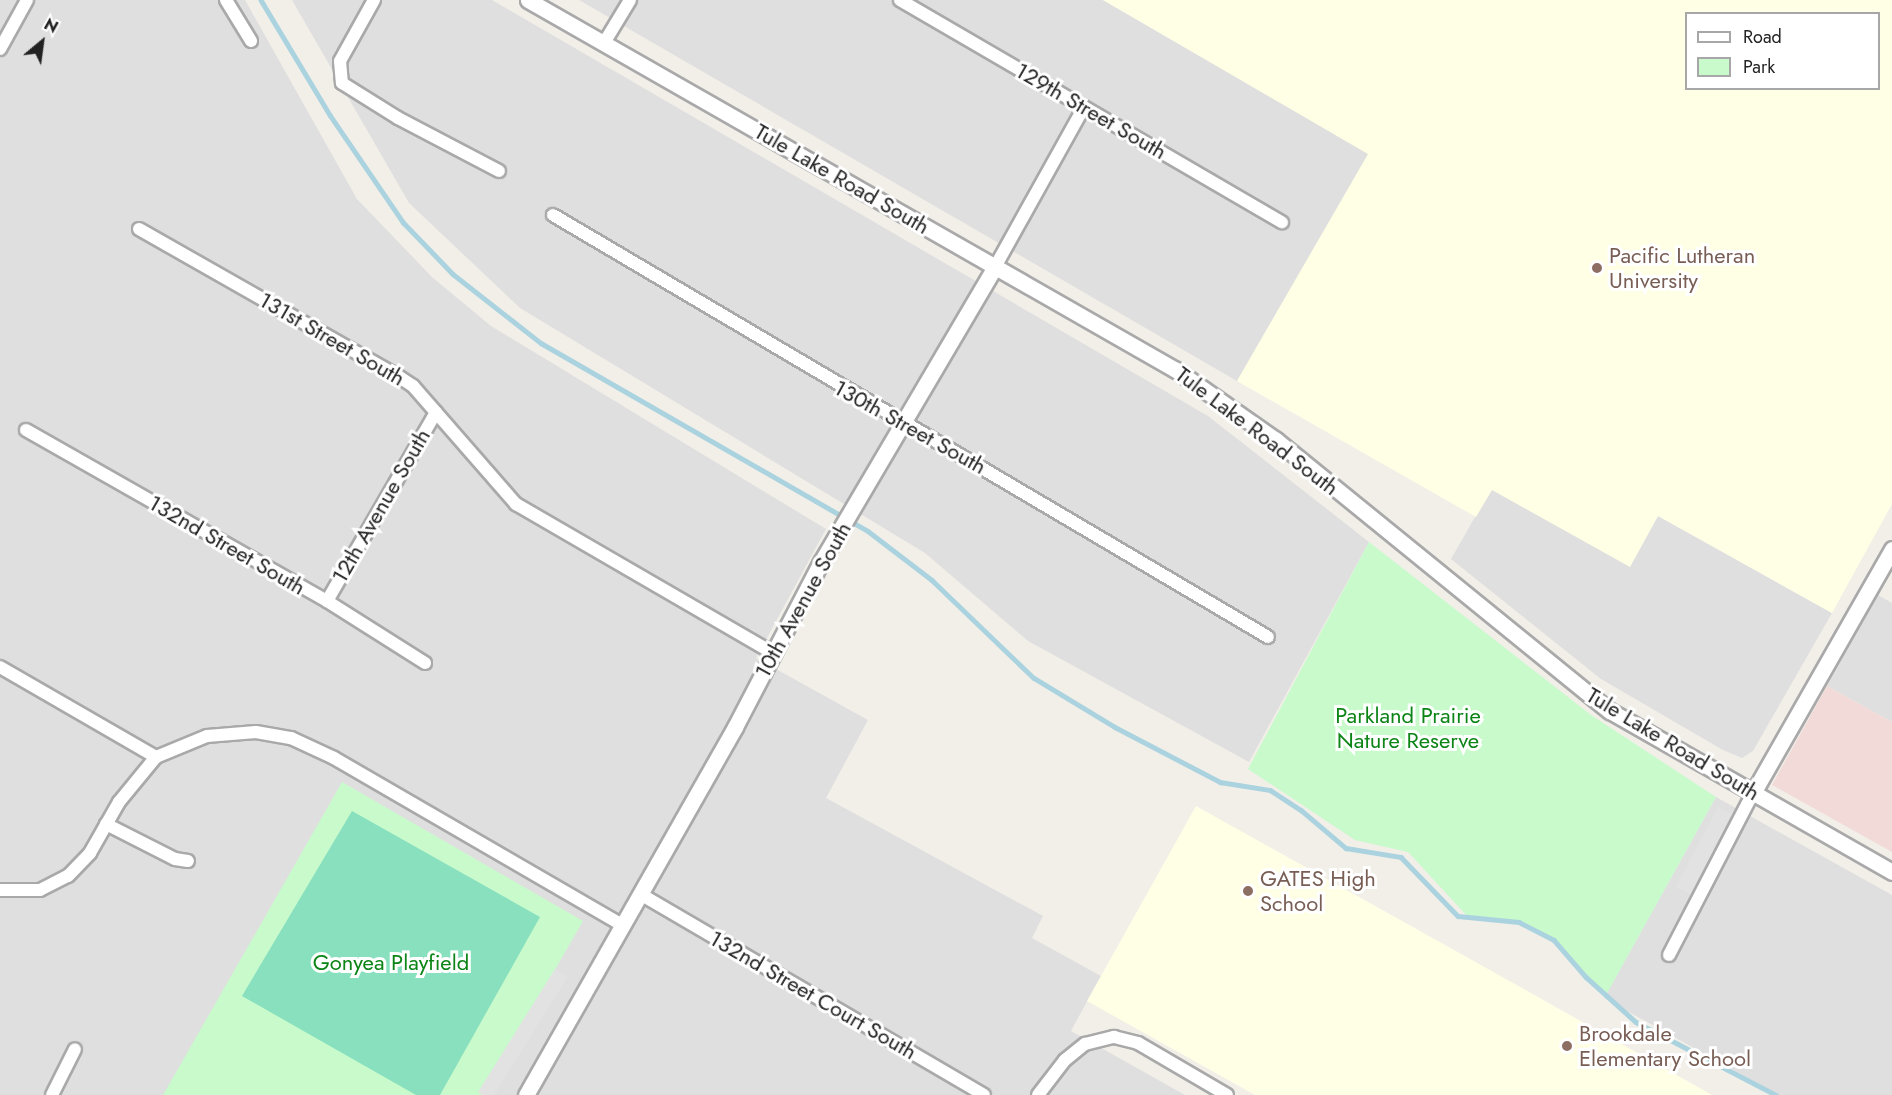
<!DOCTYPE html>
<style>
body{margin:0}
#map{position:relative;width:1892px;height:1095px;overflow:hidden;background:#f2efe9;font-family:Jost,sans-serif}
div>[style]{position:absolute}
.residential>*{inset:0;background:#e0dfdf}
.commercial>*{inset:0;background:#f2dad9}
.education>*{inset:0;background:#ffffe5}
.park>*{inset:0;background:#c8facc}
.pitch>*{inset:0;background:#88e0be}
.parking>*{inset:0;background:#e2e2e2;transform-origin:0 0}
.stream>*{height:4.5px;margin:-2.25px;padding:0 2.25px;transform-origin:2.25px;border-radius:2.25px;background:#aad3df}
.roads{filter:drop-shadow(2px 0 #a9a9a9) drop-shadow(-2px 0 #a9a9a9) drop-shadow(0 2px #a9a9a9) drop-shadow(0 -2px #a9a9a9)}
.minor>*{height:12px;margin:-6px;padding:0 6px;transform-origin:6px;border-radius:6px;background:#fff}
.tertiary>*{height:15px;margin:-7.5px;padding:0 7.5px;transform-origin:7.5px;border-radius:7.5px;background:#fff}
.dots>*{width:16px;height:16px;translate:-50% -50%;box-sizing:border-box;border:3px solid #fff;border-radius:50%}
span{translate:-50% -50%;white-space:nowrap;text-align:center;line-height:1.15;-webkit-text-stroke:6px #fff;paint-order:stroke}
.street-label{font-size:22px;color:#222}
.education-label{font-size:22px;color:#785e54}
.left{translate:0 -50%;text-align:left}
.park-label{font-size:22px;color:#0c8416}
.legend{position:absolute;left:1685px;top:12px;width:195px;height:78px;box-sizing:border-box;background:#fff;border:2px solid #a7a7a7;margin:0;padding:8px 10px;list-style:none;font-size:18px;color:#222}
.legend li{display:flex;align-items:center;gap:12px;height:30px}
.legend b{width:30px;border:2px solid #a7a7a7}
.north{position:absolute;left:12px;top:12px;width:60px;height:60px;-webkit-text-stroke:4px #fff;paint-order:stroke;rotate:29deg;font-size:16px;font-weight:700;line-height:24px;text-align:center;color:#222}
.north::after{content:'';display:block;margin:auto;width:21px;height:27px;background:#222;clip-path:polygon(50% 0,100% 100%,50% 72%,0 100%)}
</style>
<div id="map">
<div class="residential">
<i style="clip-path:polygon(0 0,245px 0,357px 199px,432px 277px,491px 326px,826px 529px,756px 658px,868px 720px,826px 798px,1043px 916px,1032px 938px,1101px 976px,1071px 1031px,1185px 1095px,0 1095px)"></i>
<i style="clip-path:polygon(292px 0,492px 0,1208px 416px,1369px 542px,1249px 762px,1028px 641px,925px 553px,520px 308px,409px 203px)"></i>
<i style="clip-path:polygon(579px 0,1103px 0,1369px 154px,1237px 381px)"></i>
<i style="clip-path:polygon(1491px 489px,1630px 566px,1658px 516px,1832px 613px,1753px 751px,1742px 758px,1723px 750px,1601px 679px,1451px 559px)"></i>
<i style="clip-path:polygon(1878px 595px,1892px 603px,1892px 722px,1827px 686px)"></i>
<i style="clip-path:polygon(1716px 797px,1892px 895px,1892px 1095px,1778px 1095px,1604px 998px)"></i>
</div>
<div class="commercial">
<i style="clip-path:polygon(1827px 686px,1892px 722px,1892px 852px,1772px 785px)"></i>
</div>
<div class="education">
<i style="clip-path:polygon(evenodd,1103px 0,1892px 0,1892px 504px,1832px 613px,1658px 516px,1630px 567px,1492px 490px,1476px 517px,1237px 381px,1368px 154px,1103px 0,1686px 14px,1878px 14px,1878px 88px,1686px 88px,1686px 14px)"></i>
<i style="clip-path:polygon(1196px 806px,1538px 997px,1712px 1095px,1255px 1095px,1087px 1001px)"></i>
</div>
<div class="park">
<i style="clip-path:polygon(1369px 542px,1591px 715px,1716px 797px,1606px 995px,1554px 940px,1519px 922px,1468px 917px,1408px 852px,1355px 840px,1248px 769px)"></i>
<i style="clip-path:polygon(342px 782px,583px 921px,483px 1095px,163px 1095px)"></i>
</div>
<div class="pitch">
<i style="clip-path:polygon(352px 811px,540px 917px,440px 1095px,416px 1095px,242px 996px)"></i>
</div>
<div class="parking">
<i style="left:1718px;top:807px;width:19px;height:90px;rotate:28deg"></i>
<i style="left:555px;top:969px;width:15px;height:145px;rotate:32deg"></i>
</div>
<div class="stream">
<i style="left:261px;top:0;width:134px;rotate:59deg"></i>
<i style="left:330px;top:115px;width:130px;rotate:55.7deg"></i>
<i style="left:403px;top:222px;width:72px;rotate:46.1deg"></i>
<i style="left:453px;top:274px;width:112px;rotate:38.1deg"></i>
<i style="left:541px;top:343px;width:377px;rotate:29.9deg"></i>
<i style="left:868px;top:531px;width:81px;rotate:37.4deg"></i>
<i style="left:932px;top:580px;width:141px;rotate:43.9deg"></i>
<i style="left:1034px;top:678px;width:95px;rotate:31.2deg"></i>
<i style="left:1115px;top:727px;width:119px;rotate:27.6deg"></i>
<i style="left:1220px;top:782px;width:51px;rotate:9.1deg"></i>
<i style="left:1270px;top:790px;width:37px;rotate:33deg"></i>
<i style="left:1301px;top:810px;width:59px;rotate:40.2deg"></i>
<i style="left:1346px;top:848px;width:56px;rotate:9.3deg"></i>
<i style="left:1401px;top:857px;width:82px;rotate:46deg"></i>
<i style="left:1458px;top:916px;width:61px;rotate:5.6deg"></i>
<i style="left:1519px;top:922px;width:39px;rotate:27deg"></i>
<i style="left:1554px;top:940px;width:49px;rotate:49.1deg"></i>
<i style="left:1586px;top:977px;width:67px;rotate:42deg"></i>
<i style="left:1636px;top:1022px;width:158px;rotate:27.5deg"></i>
</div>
<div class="roads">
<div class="minor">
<i style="left:226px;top:0;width:48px;rotate:58.6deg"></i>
<i style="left:374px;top:0;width:70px;rotate:119.1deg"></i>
<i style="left:340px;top:61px;width:22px;rotate:85deg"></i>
<i style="left:342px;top:83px;width:66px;rotate:32deg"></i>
<i style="left:398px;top:118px;width:114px;rotate:27.7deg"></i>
<i style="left:900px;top:0;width:442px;rotate:30.2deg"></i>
<i style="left:604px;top:43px;width:50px;rotate:-58.8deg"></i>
<i style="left:0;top:49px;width:56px;rotate:-61.1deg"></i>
<i style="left:553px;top:215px;width:830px;rotate:30.55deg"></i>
<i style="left:139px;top:229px;width:298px;rotate:29.6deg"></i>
<i style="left:398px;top:376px;width:18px;rotate:34deg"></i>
<i style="left:413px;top:386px;width:157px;rotate:48.9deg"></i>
<i style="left:516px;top:504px;width:297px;rotate:30.1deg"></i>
<i style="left:995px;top:267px;width:183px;rotate:-60.9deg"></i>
<i style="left:26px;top:430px;width:346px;rotate:29.6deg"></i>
<i style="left:327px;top:601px;width:116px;rotate:32.3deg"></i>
<i style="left:327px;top:601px;width:218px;rotate:-60deg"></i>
<i style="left:0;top:667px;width:180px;rotate:30deg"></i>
<i style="left:106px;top:824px;width:77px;rotate:26.9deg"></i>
<i style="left:175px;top:859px;width:13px;rotate:9deg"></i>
<i style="left:0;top:890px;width:40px"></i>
<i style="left:40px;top:890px;width:31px;rotate:-27deg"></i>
<i style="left:68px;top:876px;width:32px;rotate:-46deg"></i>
<i style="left:90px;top:853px;width:59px;rotate:-60.4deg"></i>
<i style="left:119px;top:802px;width:58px;rotate:-50.6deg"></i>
<i style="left:156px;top:757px;width:55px;rotate:-22.4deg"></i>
<i style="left:207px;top:736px;width:49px;rotate:-4.7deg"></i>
<i style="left:256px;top:732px;width:36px;rotate:10deg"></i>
<i style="left:291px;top:738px;width:47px;rotate:24.9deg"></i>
<i style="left:334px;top:758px;width:335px;rotate:30.1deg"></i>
<i style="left:642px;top:895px;width:396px;rotate:30.3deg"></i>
<i style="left:1669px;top:955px;width:182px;rotate:-62.6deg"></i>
<i style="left:52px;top:1095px;width:51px;rotate:-63.4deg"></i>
<i style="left:1038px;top:1095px;width:44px;rotate:-52.4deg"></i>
<i style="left:1065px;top:1060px;width:26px;rotate:-39deg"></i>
<i style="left:1085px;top:1044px;width:30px;rotate:-14deg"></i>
<i style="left:1114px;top:1037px;width:25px;rotate:14deg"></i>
<i style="left:1138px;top:1043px;width:103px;rotate:30.3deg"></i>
</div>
<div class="tertiary">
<i style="left:528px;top:0;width:746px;rotate:29.73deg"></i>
<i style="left:1176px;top:370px;width:122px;rotate:35deg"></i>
<i style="left:1276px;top:440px;width:430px;rotate:39.1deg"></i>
<i style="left:1610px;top:711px;width:325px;rotate:29.7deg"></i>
<i style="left:1753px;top:793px;width:281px;rotate:-60.3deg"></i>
<i style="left:526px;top:1095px;width:423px;rotate:-60.4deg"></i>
<i style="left:735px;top:727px;width:186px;rotate:-62.5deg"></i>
<i style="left:821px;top:562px;width:342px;rotate:-59.5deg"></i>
</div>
</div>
<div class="dots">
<i style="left:1597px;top:268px;background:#8d6e63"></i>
<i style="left:1248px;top:891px;background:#8d6e63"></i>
<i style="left:1567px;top:1046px;background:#8d6e63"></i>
</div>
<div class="street-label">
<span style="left:1091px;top:111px;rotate:30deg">129th Street South</span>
<span style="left:842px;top:179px;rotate:30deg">Tule Lake Road South</span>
<span style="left:332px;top:339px;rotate:30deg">131st Street South</span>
<span style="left:910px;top:427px;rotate:29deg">130th Street South</span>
<span style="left:1257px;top:431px;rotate:37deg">Tule Lake Road South</span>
<span style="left:381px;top:506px;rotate:-60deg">12th Avenue South</span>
<span style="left:227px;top:545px;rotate:30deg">132nd Street South</span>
<span style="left:803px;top:600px;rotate:-61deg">10th Avenue South</span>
<span style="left:1673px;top:744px;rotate:31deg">Tule Lake Road South</span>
<span style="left:813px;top:995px;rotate:30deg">132nd Street Court South</span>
</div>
<div class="education-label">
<span class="left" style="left:1609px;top:268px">Pacific Lutheran<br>University</span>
<span class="left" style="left:1260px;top:891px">GATES High<br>School</span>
<span class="left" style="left:1579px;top:1046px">Brookdale<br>Elementary School</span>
</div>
<div class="park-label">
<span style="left:1408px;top:728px">Parkland Prairie<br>Nature Reserve</span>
<span style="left:391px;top:963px">Gonyea Playfield</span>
</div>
<ul class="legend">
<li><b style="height:8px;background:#fff"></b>Road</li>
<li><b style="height:16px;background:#c8facc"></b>Park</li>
</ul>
<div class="north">N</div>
</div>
